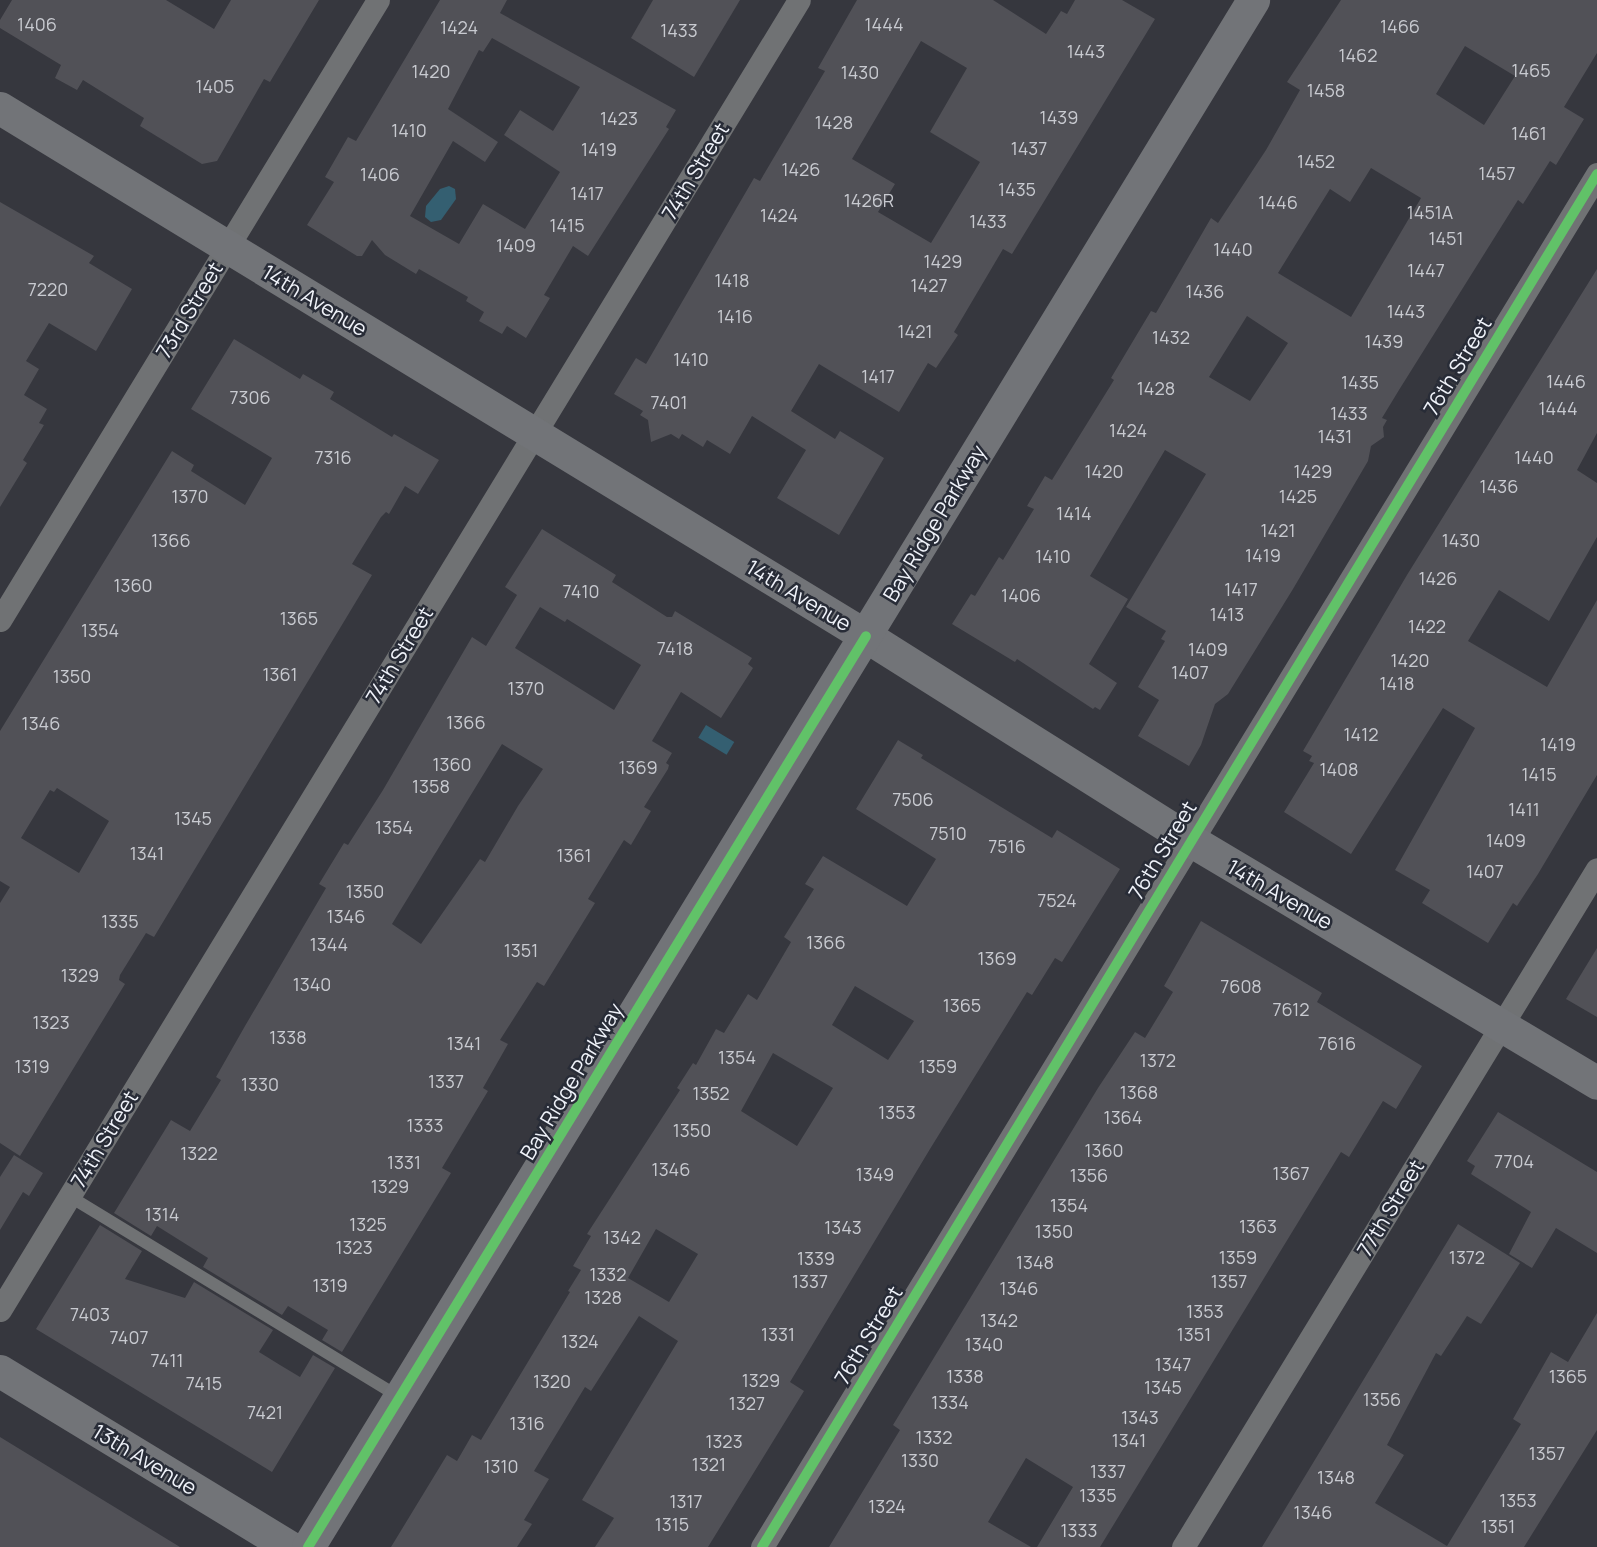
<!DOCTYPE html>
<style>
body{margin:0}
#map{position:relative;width:1597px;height:1547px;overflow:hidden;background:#36373e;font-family:Manrope,sans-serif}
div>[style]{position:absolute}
.water>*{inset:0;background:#345f71;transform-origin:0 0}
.building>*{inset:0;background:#515157}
.lane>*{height:12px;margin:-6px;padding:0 6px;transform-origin:6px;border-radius:6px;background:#707274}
.street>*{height:23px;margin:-11.5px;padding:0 11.5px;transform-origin:11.5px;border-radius:11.5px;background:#707274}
.secondary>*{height:33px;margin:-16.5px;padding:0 16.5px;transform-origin:16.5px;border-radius:16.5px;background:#727478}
.cycleway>*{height:10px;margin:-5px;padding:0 5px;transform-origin:5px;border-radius:5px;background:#61c268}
span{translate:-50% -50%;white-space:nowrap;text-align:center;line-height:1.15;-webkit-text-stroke:5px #282c37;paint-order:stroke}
.number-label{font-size:18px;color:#c8cad0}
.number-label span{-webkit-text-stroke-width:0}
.street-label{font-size:21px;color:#eff2f9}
</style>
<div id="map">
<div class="water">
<i style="clip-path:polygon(449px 186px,455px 189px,456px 199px,441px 220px,431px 222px,425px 217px,426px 206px,440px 189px)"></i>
<i style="left:706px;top:725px;width:33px;height:15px;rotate:31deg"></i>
</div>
<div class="building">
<i style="clip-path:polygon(12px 0,166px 0,214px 29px,231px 0,319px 0,270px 82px,264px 79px,217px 161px,202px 164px,140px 126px,144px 118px,83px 80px,77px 90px,55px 78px,61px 65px,0 28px,0 20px)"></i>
<i style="clip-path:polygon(evenodd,440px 0,507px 0,500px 13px,676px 110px,666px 127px,669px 129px,588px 256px,573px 246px,544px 295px,550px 298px,526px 338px,507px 326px,502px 334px,479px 321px,484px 312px,466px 301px,468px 297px,419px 269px,416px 274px,385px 255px,372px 240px,362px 256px,357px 256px,307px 225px,334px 182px,325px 177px,348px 137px,356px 141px,440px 0,492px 38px,580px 87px,553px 131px,520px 110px,504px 135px,560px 172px,525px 229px,483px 204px,459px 244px,410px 216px,453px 141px,485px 162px,498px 142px,448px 109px,479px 50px,483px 52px,492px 38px)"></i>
<i style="clip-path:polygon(653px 0,740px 0,694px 77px,631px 38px)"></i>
<i style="clip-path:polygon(evenodd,857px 0,993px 0,1046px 34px,1061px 11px,1067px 14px,1075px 0,1122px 0,1155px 19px,1012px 254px,1003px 249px,954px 332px,958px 335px,936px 368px,928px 363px,899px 412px,819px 364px,791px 411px,835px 439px,840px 431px,884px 458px,839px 535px,777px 498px,806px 450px,752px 416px,730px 454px,707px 440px,703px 447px,682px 434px,679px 439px,671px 434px,651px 442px,648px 420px,640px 415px,643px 411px,614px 394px,636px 358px,646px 364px,754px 178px,760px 181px,825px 71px,818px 68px,857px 0,921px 41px,967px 68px,930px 132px,980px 162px,931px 243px,878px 212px,895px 184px,852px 159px,921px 41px)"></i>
<i style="clip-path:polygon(evenodd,1341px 0,1597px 0,1597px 53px,1564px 107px,1584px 119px,1556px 165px,1550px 161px,1523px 204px,1518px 200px,1399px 390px,1382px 418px,1387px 420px,1383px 427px,1384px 437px,1371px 446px,1368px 461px,1293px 589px,1228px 694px,1215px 704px,1201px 745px,1189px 766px,1138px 736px,1159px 700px,1138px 687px,1165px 641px,1161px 639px,1166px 631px,1126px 607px,1206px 474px,1165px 450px,1090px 576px,1128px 599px,1089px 664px,1117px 683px,1100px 710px,1095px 707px,1093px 709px,1017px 659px,1015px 662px,952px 624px,971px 594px,975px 596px,999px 557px,1003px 560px,1034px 509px,1027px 506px,1045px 476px,1052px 480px,1114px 380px,1111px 378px,1139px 331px,1151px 311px,1156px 313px,1211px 218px,1218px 223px,1266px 150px,1300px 90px,1287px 82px,1341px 0,1465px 46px,1515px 76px,1484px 125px,1436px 94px,1465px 46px,1341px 0,1371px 168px,1421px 198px,1351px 317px,1278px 273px,1330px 189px,1350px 202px,1371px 168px,1341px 0,1247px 316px,1288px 343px,1250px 401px,1209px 377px,1247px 316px)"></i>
<i style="clip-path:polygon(0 202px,94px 256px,89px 263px,132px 289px,96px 351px,49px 323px,26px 361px,39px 369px,24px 395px,47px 409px,39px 423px,44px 425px,23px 460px,27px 463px,0 507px)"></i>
<i style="clip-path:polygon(1597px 269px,1597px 433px,1577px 470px,1597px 483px,1597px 537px,1549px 621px,1499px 590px,1468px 641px,1547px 687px,1597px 600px,1597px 775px,1538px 874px,1517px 906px,1513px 903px,1488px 943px,1422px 903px,1430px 890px,1395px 870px,1475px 728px,1443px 708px,1351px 854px,1284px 812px,1314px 763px,1309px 761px,1312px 756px,1303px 751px,1407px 575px)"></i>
<i style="clip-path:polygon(evenodd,234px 339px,300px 379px,303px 374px,334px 392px,330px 399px,392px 437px,394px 434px,439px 460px,418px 494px,405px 486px,389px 514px,386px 512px,381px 517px,352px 564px,372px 575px,154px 937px,146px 933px,120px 975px,119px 980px,125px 984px,20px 1156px,0 1143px,0 903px,10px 887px,0 881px,0 731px,172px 451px,194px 465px,191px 471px,245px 505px,272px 458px,191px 409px,234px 339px,57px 788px,109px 821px,79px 873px,21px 838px,50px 790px,54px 792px,57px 788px)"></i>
<i style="clip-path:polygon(evenodd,542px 529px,616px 575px,612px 582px,667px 617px,672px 617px,675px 611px,752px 658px,748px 664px,753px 668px,721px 718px,681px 692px,652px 741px,672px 753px,666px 763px,669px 765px,668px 769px,644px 807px,651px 811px,631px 845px,624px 840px,588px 899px,595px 903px,544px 986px,537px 982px,500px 1040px,508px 1044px,483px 1088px,488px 1091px,442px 1168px,451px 1173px,342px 1352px,322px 1340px,328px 1330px,288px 1306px,282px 1315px,203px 1267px,208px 1258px,157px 1226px,151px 1236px,114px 1213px,171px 1120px,190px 1131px,221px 1080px,216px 1077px,245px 1026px,326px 888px,319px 884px,344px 843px,348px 845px,383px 790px,472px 637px,486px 646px,517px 595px,505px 587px,542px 529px,540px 607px,565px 622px,567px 619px,641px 665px,614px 710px,515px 648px,540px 607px,542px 529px,502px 744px,543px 769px,518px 806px,485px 862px,480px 859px,421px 944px,392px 924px,502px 744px)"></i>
<i style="clip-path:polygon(evenodd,898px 740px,923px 755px,921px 758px,1052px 838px,1057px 830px,1120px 869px,1062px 962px,1055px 958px,1032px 995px,1027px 992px,930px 1149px,790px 1382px,804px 1391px,708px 1547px,595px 1547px,614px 1518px,582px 1500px,678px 1341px,639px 1316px,591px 1391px,585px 1387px,534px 1471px,549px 1479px,524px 1520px,532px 1524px,517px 1547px,391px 1547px,447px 1455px,457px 1461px,472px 1435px,481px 1440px,570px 1292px,568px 1291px,581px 1270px,573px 1266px,591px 1236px,587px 1234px,680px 1090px,677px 1088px,693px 1063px,696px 1065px,716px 1029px,724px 1033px,748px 994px,757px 1000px,791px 942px,784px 937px,814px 889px,805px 884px,823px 856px,907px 906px,936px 859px,856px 809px,898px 740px,855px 986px,914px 1021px,888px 1060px,832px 1025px,855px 986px,898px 740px,773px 1053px,833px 1088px,797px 1146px,741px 1111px,773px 1053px,898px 740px,656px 1229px,698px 1254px,669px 1302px,628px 1278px,656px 1229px)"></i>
<i style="clip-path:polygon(1201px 921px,1322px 993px,1317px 1002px,1422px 1066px,1396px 1109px,1383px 1101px,1349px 1157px,1341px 1152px,1100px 1547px,1037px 1547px,1073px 1487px,1026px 1458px,988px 1522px,1031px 1547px,829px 1547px,900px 1430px,893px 1425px,1098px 1088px,1135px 1032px,1145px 1038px,1173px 992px,1164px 986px)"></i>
<i style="clip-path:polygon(1597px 948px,1597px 1017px,1566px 999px)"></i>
<i style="clip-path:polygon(1498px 1112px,1597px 1172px,1597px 1253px,1556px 1228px,1532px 1268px,1509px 1254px,1531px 1212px,1471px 1174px,1475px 1166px,1467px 1161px)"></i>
<i style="clip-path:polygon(14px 1155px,43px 1173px,29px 1196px,23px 1192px,0 1230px,0 1177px)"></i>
<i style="clip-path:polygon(1458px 1224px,1520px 1263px,1481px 1324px,1467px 1316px,1441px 1356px,1436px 1353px,1387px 1445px,1404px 1455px,1375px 1503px,1447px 1546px,1521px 1424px,1513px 1419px,1551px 1352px,1568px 1362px,1597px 1313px,1597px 1430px,1524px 1547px,1262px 1547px)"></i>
<i style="clip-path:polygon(100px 1225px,142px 1251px,125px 1279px,185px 1298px,194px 1282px,273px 1330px,259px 1352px,280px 1365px,300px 1377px,313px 1355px,335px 1368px,272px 1472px,36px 1329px)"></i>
<i style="clip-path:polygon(0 1437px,67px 1478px,180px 1547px,0 1547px)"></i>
</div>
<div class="lane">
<i style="left:69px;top:1196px;width:385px;rotate:31.3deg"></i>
</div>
<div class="street">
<i style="left:0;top:620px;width:726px;rotate:-58.63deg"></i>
<i style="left:0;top:1310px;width:1534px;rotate:-58.62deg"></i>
<i style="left:762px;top:1547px;width:1607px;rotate:-58.69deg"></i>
<i style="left:1183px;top:1547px;width:794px;rotate:-58.59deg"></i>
</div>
<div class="secondary">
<i style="left:0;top:108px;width:1014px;rotate:31.37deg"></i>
<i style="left:866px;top:636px;width:383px;rotate:32.2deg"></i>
<i style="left:1190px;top:840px;width:474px;rotate:30.8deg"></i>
<i style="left:0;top:1371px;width:339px;rotate:31.3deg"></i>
<i style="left:308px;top:1547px;width:1813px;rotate:-58.58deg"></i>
</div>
<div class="cycleway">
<i style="left:308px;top:1547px;width:1068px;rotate:-58.51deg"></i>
<i style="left:762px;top:1547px;width:1607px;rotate:-58.69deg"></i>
</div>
<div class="number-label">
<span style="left:37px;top:24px">1406</span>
<span style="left:884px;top:24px">1444</span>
<span style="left:1400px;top:26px">1466</span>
<span style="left:459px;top:27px">1424</span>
<span style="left:679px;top:30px">1433</span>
<span style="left:1086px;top:51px">1443</span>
<span style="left:1358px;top:55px">1462</span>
<span style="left:1531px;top:70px">1465</span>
<span style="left:431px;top:71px">1420</span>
<span style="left:860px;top:72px">1430</span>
<span style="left:215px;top:86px">1405</span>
<span style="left:1326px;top:90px">1458</span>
<span style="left:1059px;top:117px">1439</span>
<span style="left:619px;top:118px">1423</span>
<span style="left:834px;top:122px">1428</span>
<span style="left:409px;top:130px">1410</span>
<span style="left:1529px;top:133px">1461</span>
<span style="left:1029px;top:148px">1437</span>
<span style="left:599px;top:149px">1419</span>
<span style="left:1316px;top:161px">1452</span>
<span style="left:801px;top:169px">1426</span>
<span style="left:1497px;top:173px">1457</span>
<span style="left:380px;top:174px">1406</span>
<span style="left:1017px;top:189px">1435</span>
<span style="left:587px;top:193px">1417</span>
<span style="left:869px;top:200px">1426R</span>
<span style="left:1278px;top:202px">1446</span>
<span style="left:1430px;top:212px">1451A</span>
<span style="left:779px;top:215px">1424</span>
<span style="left:988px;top:221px">1433</span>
<span style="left:567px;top:225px">1415</span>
<span style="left:1446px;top:238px">1451</span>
<span style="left:516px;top:245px">1409</span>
<span style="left:1233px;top:249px">1440</span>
<span style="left:943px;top:261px">1429</span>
<span style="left:1426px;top:270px">1447</span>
<span style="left:732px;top:280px">1418</span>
<span style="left:929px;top:285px">1427</span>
<span style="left:48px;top:289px">7220</span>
<span style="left:1205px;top:291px">1436</span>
<span style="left:1406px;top:311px">1443</span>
<span style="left:735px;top:316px">1416</span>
<span style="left:915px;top:331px">1421</span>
<span style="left:1171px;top:337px">1432</span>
<span style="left:1384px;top:341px">1439</span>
<span style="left:691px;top:359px">1410</span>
<span style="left:878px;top:376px">1417</span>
<span style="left:1566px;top:381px">1446</span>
<span style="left:1360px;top:382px">1435</span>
<span style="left:1156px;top:388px">1428</span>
<span style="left:250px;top:397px">7306</span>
<span style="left:669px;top:402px">7401</span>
<span style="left:1558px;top:408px">1444</span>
<span style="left:1349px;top:413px">1433</span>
<span style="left:1128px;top:430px">1424</span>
<span style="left:1335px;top:436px">1431</span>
<span style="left:333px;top:457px">7316</span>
<span style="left:1534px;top:457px">1440</span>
<span style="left:1104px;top:471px">1420</span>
<span style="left:1313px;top:471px">1429</span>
<span style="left:1499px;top:486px">1436</span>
<span style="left:190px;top:496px">1370</span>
<span style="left:1298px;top:496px">1425</span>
<span style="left:1074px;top:513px">1414</span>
<span style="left:1278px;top:530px">1421</span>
<span style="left:171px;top:540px">1366</span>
<span style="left:1461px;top:540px">1430</span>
<span style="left:1263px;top:555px">1419</span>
<span style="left:1053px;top:556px">1410</span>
<span style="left:1438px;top:578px">1426</span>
<span style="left:133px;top:585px">1360</span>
<span style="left:1241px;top:589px">1417</span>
<span style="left:581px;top:591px">7410</span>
<span style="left:1021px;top:595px">1406</span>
<span style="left:1227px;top:614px">1413</span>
<span style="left:299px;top:618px">1365</span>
<span style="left:1427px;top:626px">1422</span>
<span style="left:100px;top:630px">1354</span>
<span style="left:675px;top:648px">7418</span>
<span style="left:1208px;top:649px">1409</span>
<span style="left:1410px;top:660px">1420</span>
<span style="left:1190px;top:672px">1407</span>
<span style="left:280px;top:674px">1361</span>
<span style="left:72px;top:676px">1350</span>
<span style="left:1397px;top:683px">1418</span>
<span style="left:526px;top:688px">1370</span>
<span style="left:466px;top:722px">1366</span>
<span style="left:41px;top:723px">1346</span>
<span style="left:1361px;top:734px">1412</span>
<span style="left:1558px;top:744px">1419</span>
<span style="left:452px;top:764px">1360</span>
<span style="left:638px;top:767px">1369</span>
<span style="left:1339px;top:769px">1408</span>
<span style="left:1539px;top:774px">1415</span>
<span style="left:431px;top:786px">1358</span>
<span style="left:913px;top:799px">7506</span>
<span style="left:1524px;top:809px">1411</span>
<span style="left:193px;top:818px">1345</span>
<span style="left:394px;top:827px">1354</span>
<span style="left:948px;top:833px">7510</span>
<span style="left:1506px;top:840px">1409</span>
<span style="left:1007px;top:846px">7516</span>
<span style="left:147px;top:853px">1341</span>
<span style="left:574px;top:855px">1361</span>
<span style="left:1485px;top:871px">1407</span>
<span style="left:365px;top:891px">1350</span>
<span style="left:1057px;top:900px">7524</span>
<span style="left:346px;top:916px">1346</span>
<span style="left:120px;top:921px">1335</span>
<span style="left:826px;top:942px">1366</span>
<span style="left:329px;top:944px">1344</span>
<span style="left:521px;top:950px">1351</span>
<span style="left:997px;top:958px">1369</span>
<span style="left:80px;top:975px">1329</span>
<span style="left:312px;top:984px">1340</span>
<span style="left:1241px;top:986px">7608</span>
<span style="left:962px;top:1005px">1365</span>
<span style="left:1291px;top:1009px">7612</span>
<span style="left:51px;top:1022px">1323</span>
<span style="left:288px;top:1037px">1338</span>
<span style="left:464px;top:1043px">1341</span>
<span style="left:1337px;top:1043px">7616</span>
<span style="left:737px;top:1057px">1354</span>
<span style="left:1158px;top:1060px">1372</span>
<span style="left:32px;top:1066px">1319</span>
<span style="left:938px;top:1066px">1359</span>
<span style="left:446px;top:1081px">1337</span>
<span style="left:260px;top:1084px">1330</span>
<span style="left:1139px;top:1092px">1368</span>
<span style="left:711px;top:1093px">1352</span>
<span style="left:897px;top:1112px">1353</span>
<span style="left:1123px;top:1117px">1364</span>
<span style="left:425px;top:1125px">1333</span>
<span style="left:692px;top:1130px">1350</span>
<span style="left:1104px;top:1150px">1360</span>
<span style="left:199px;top:1153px">1322</span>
<span style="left:1514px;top:1161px">7704</span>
<span style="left:404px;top:1162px">1331</span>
<span style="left:671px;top:1169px">1346</span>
<span style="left:1291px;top:1173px">1367</span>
<span style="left:875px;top:1174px">1349</span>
<span style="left:1089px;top:1175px">1356</span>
<span style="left:390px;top:1186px">1329</span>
<span style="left:1069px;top:1205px">1354</span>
<span style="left:162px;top:1214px">1314</span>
<span style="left:368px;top:1224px">1325</span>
<span style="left:1258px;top:1226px">1363</span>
<span style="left:843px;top:1227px">1343</span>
<span style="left:1054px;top:1231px">1350</span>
<span style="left:622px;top:1237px">1342</span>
<span style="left:354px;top:1247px">1323</span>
<span style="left:1238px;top:1257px">1359</span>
<span style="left:1467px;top:1257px">1372</span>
<span style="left:816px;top:1258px">1339</span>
<span style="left:1035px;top:1262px">1348</span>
<span style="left:608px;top:1274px">1332</span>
<span style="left:810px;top:1281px">1337</span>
<span style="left:1229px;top:1281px">1357</span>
<span style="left:330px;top:1285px">1319</span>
<span style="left:1019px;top:1288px">1346</span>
<span style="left:603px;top:1297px">1328</span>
<span style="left:1205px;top:1311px">1353</span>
<span style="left:90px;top:1314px">7403</span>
<span style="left:999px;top:1320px">1342</span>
<span style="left:778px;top:1334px">1331</span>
<span style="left:1194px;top:1334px">1351</span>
<span style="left:129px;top:1337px">7407</span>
<span style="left:580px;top:1341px">1324</span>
<span style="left:984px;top:1344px">1340</span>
<span style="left:167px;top:1360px">7411</span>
<span style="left:1173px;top:1364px">1347</span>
<span style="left:965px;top:1376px">1338</span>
<span style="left:1568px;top:1376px">1365</span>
<span style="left:761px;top:1380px">1329</span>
<span style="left:552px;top:1381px">1320</span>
<span style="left:204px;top:1383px">7415</span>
<span style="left:1163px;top:1387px">1345</span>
<span style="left:1382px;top:1399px">1356</span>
<span style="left:950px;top:1402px">1334</span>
<span style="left:747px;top:1403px">1327</span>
<span style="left:265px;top:1412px">7421</span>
<span style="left:1140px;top:1417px">1343</span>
<span style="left:527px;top:1423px">1316</span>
<span style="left:934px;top:1437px">1332</span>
<span style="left:1129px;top:1440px">1341</span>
<span style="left:724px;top:1441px">1323</span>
<span style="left:1547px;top:1453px">1357</span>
<span style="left:920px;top:1460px">1330</span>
<span style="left:709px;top:1464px">1321</span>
<span style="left:501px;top:1466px">1310</span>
<span style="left:1108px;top:1471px">1337</span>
<span style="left:1336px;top:1477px">1348</span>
<span style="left:1098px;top:1495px">1335</span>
<span style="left:1518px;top:1500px">1353</span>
<span style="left:686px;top:1501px">1317</span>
<span style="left:887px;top:1506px">1324</span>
<span style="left:1313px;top:1512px">1346</span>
<span style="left:672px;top:1524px">1315</span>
<span style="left:1498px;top:1526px">1351</span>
<span style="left:1079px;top:1530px">1333</span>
</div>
<div class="street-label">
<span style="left:695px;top:171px;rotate:-59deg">74th Street</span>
<span style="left:315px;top:300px;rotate:31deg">14th Avenue</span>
<span style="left:189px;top:310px;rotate:-59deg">73rd Street</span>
<span style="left:1457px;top:366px;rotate:-59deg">76th Street</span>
<span style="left:934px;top:523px;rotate:-59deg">Bay Ridge Parkway</span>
<span style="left:799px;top:595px;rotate:31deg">14th Avenue</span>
<span style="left:399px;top:655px;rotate:-59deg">74th Street</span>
<span style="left:1162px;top:850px;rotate:-59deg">76th Street</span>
<span style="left:1280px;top:894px;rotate:30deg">14th Avenue</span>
<span style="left:571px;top:1081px;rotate:-59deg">Bay Ridge Parkway</span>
<span style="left:104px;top:1139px;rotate:-59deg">74th Street</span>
<span style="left:1390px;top:1208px;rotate:-59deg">77th Street</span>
<span style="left:868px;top:1335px;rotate:-59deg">76th Street</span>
<span style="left:145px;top:1459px;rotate:31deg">13th Avenue</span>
</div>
</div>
